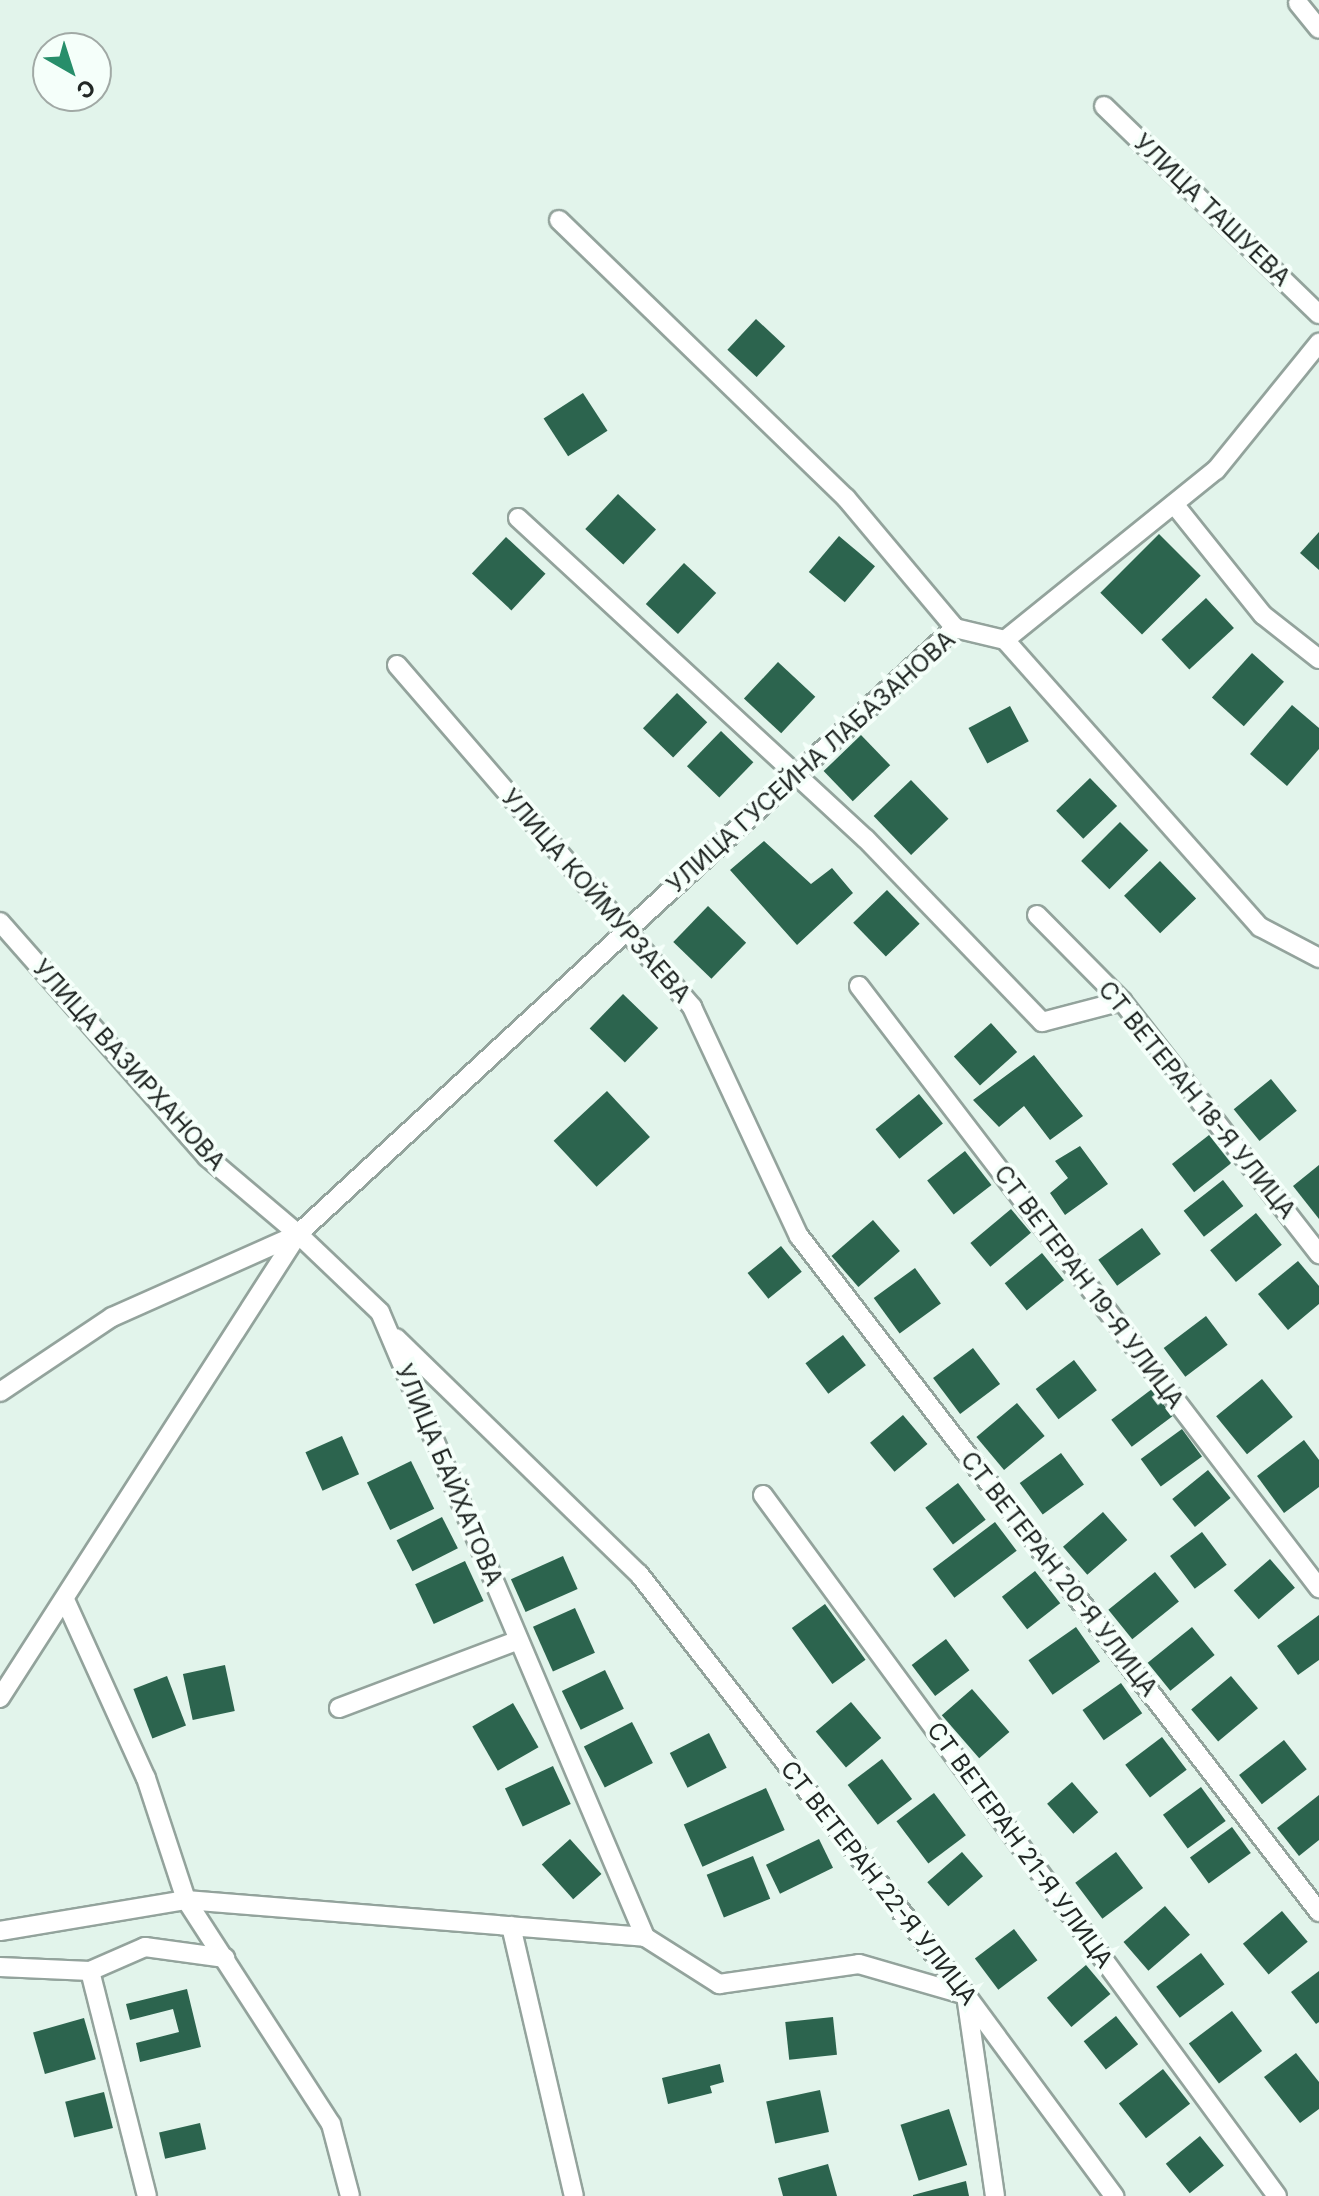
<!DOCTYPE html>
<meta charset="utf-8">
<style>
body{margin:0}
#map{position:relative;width:1319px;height:2196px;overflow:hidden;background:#e2f4eb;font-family:Inter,sans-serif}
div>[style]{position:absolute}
.building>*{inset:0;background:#2c644e;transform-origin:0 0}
.roads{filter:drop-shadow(2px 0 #93a39c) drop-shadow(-2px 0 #93a39c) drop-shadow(0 2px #93a39c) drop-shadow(0 -2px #93a39c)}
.minor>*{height:18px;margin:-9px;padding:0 9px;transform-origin:9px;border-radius:9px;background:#fff}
span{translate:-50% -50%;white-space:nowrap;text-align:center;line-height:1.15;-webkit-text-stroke:8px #f5fffa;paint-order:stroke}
.street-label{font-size:24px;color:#222825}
.north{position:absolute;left:32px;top:32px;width:80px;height:80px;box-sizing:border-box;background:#f5fffa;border:2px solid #a1a9a5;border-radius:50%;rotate:141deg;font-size:22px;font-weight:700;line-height:32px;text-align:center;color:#222825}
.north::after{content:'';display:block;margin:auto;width:28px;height:36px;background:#278e6a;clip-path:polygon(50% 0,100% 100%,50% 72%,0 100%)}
</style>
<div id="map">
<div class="building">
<i style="left:756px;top:319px;width:40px;height:42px;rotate:43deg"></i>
<i style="left:583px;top:393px;width:45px;height:47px;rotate:57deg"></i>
<i style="left:618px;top:494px;width:52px;height:48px;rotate:43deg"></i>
<i style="clip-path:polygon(1319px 532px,1319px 570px,1300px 553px)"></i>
<i style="left:1159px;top:534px;width:59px;height:83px;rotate:45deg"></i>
<i style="left:839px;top:536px;width:47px;height:47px;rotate:40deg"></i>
<i style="left:506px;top:537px;width:54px;height:50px;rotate:43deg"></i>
<i style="left:684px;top:563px;width:44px;height:56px;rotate:43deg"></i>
<i style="left:1206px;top:598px;width:41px;height:61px;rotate:47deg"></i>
<i style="left:1252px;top:653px;width:43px;height:60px;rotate:42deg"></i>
<i style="left:778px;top:662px;width:51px;height:50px;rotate:43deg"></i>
<i style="left:677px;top:693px;width:42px;height:49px;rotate:44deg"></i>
<i style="clip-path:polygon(1292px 705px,1319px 728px,1319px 749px,1287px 786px,1250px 754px)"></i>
<i style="left:1010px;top:706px;width:40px;height:47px;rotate:62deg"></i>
<i style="left:721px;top:731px;width:45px;height:49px;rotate:44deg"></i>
<i style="left:861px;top:735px;width:42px;height:52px;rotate:46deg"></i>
<i style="left:1090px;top:778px;width:39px;height:47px;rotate:46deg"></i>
<i style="left:911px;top:780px;width:54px;height:52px;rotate:46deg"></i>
<i style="left:1120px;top:822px;width:40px;height:55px;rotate:45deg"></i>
<i style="clip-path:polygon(764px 841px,811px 884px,832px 868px,853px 893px,797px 945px,730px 870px)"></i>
<i style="left:1160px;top:861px;width:52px;height:50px;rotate:46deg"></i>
<i style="left:887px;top:890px;width:47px;height:47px;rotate:46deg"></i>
<i style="left:708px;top:906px;width:53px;height:50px;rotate:44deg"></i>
<i style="left:623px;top:994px;width:49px;height:48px;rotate:44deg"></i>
<i style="left:991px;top:1023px;width:39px;height:50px;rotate:48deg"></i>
<i style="clip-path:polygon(1034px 1055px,1083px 1116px,1050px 1140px,1024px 1106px,999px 1127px,973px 1100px)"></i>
<i style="left:1271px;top:1079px;width:41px;height:48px;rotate:51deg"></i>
<i style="left:607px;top:1091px;width:63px;height:73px;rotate:47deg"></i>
<i style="left:919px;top:1094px;width:38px;height:56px;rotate:51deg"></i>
<i style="left:1209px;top:1135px;width:36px;height:47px;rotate:52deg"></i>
<i style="clip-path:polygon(1080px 1146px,1108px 1184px,1065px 1215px,1050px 1193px,1068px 1178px,1055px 1161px)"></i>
<i style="left:965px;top:1151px;width:43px;height:48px;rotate:52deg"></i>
<i style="clip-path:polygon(1319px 1165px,1319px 1219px,1293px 1186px)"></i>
<i style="left:1223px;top:1180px;width:33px;height:50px;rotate:52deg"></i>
<i style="left:1011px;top:1209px;width:31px;height:53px;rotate:50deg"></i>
<i style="left:1256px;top:1213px;width:41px;height:59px;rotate:51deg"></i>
<i style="left:873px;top:1220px;width:41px;height:55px;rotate:49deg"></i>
<i style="left:1142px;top:1228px;width:32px;height:54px;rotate:54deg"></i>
<i style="left:781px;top:1246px;width:33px;height:43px;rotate:51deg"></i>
<i style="left:1042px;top:1253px;width:35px;height:48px;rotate:51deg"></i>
<i style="clip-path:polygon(1298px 1261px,1319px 1286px,1319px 1304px,1288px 1330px,1258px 1294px)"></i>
<i style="left:915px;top:1268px;width:44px;height:51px;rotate:54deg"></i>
<i style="left:1206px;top:1316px;width:36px;height:53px;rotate:53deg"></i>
<i style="left:843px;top:1335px;width:38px;height:47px;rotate:53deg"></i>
<i style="left:973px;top:1348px;width:45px;height:50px;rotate:53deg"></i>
<i style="left:1074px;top:1360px;width:38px;height:48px;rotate:53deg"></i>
<i style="left:1262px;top:1379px;width:49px;height:59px;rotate:51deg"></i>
<i style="left:1152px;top:1389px;width:34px;height:51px;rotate:53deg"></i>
<i style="left:1017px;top:1403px;width:43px;height:53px;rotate:50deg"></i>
<i style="left:903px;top:1415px;width:38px;height:43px;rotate:50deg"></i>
<i style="left:1182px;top:1429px;width:34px;height:51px;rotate:54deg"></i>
<i style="left:342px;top:1436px;width:42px;height:40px;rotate:66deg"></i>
<i style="clip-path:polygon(1304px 1440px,1319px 1460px,1319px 1487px,1284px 1513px,1257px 1476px)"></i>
<i style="left:1061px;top:1453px;width:39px;height:51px;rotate:54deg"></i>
<i style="left:411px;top:1461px;width:53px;height:49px;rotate:64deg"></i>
<i style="left:1208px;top:1470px;width:36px;height:46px;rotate:51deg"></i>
<i style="left:958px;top:1483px;width:46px;height:41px;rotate:53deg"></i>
<i style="left:1103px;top:1512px;width:37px;height:53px;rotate:49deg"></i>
<i style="left:442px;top:1517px;width:35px;height:51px;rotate:63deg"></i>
<i style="left:995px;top:1522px;width:36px;height:78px;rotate:53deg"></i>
<i style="left:1202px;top:1532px;width:41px;height:40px;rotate:53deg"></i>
<i style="left:563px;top:1556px;width:36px;height:57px;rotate:66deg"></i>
<i style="left:1270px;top:1559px;width:38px;height:48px;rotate:49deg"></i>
<i style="left:465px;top:1561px;width:44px;height:55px;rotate:65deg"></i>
<i style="left:1035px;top:1571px;width:41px;height:42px;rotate:52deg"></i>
<i style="left:1155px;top:1572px;width:38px;height:60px;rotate:51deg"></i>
<i style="left:825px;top:1604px;width:69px;height:41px;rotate:54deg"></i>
<i style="left:575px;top:1608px;width:49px;height:46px;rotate:66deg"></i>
<i style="clip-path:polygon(1319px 1615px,1319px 1660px,1298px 1675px,1277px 1646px)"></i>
<i style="left:1076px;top:1627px;width:42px;height:58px;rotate:55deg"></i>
<i style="left:1192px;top:1627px;width:36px;height:57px;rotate:51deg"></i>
<i style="left:946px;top:1639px;width:39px;height:43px;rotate:53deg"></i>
<i style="left:225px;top:1665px;width:47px;height:43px;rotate:78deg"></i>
<i style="left:605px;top:1670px;width:43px;height:48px;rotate:64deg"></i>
<i style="left:167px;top:1676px;width:53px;height:36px;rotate:69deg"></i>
<i style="left:1231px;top:1676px;width:42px;height:52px;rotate:50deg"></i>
<i style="left:1121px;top:1683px;width:37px;height:47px;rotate:55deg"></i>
<i style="left:972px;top:1689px;width:57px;height:40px;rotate:49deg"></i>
<i style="left:851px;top:1702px;width:47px;height:46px;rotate:50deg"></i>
<i style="left:513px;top:1703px;width:51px;height:47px;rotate:60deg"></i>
<i style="left:632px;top:1722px;width:46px;height:54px;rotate:63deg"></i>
<i style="left:709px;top:1733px;width:39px;height:44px;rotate:63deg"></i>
<i style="left:1162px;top:1737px;width:41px;height:46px;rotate:53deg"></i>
<i style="left:1284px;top:1740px;width:37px;height:57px;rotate:52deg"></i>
<i style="left:882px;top:1759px;width:50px;height:43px;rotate:53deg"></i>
<i style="left:553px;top:1766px;width:42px;height:53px;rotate:65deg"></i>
<i style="left:1072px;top:1782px;width:40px;height:33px;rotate:49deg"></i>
<i style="left:1201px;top:1787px;width:42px;height:47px;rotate:54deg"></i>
<i style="left:766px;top:1788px;width:46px;height:90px;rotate:66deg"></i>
<i style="left:934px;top:1793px;width:53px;height:47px;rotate:53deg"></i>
<i style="clip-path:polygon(1319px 1795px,1319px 1840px,1299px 1856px,1277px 1828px)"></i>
<i style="left:1232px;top:1827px;width:32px;height:52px;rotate:54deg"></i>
<i style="left:570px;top:1839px;width:47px;height:38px;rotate:48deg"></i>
<i style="left:819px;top:1839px;width:32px;height:59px;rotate:64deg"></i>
<i style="left:962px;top:1852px;width:32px;height:46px;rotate:49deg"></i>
<i style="left:1116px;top:1852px;width:45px;height:51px;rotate:53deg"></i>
<i style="left:753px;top:1856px;width:46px;height:50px;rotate:68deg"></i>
<i style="left:1165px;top:1906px;width:38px;height:55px;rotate:49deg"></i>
<i style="left:1282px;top:1911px;width:40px;height:51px;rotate:50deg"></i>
<i style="left:1014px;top:1929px;width:39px;height:49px;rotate:53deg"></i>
<i style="left:1201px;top:1953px;width:39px;height:56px;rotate:53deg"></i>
<i style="left:1086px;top:1965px;width:38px;height:51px;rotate:50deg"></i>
<i style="clip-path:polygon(1319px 1971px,1319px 2022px,1316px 2024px,1291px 1992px)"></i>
<i style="clip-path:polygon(187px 1989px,201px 2047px,140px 2062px,136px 2043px,179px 2032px,173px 2009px,130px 2020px,126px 2004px)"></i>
<i style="left:1232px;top:2011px;width:50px;height:54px;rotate:53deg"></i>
<i style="left:1116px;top:2016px;width:36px;height:41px;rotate:52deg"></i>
<i style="left:833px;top:2017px;width:38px;height:48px;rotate:84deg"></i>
<i style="left:84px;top:2018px;width:43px;height:53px;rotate:74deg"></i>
<i style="clip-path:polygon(1296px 2053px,1319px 2082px,1319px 2109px,1300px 2123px,1264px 2077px)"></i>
<i style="clip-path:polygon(720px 2064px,724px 2082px,710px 2086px,712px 2093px,668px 2104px,662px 2078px)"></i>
<i style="left:1163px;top:2069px;width:44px;height:56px;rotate:52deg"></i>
<i style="left:820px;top:2090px;width:43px;height:55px;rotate:78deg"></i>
<i style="left:104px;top:2092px;width:37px;height:40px;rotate:76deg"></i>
<i style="left:949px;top:2109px;width:59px;height:51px;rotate:72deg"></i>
<i style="left:200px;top:2123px;width:27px;height:42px;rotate:77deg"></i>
<i style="left:1200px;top:2136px;width:38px;height:44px;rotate:51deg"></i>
<i style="clip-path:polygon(828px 2164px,837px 2196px,783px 2196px,778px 2178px)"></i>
<i style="clip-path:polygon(966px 2181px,969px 2196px,913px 2196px,913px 2195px)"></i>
</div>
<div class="roads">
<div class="minor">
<i style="left:1298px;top:3px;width:33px;rotate:51deg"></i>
<i style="left:1104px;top:106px;width:299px;rotate:44.1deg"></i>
<i style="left:559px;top:220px;width:400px;rotate:44.1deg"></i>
<i style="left:846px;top:498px;width:170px;rotate:50deg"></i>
<i style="left:1174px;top:504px;width:142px;rotate:51.3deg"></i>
<i style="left:1263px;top:615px;width:71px;rotate:38.2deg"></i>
<i style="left:518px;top:518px;width:473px;rotate:42.7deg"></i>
<i style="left:866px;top:839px;width:254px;rotate:46.1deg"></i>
<i style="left:1042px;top:1022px;width:83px;rotate:-14.7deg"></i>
<i style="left:1005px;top:640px;width:271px;rotate:-38.9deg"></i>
<i style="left:1216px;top:470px;width:164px;rotate:-51deg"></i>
<i style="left:397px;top:665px;width:452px;rotate:49.2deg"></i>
<i style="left:692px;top:1007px;width:253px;rotate:65deg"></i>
<i style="left:799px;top:1236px;width:853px;rotate:52.43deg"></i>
<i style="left:1037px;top:915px;width:121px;rotate:45.3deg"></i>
<i style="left:1122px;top:1001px;width:321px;rotate:52.1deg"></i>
<i style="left:0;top:922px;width:313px;rotate:48.6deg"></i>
<i style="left:207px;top:1157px;width:119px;rotate:40.2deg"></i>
<i style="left:859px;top:986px;width:758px;rotate:52.62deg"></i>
<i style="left:396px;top:1338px;width:339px;rotate:44.2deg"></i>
<i style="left:639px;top:1574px;width:533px;rotate:52.16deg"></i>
<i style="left:966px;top:1995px;width:250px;rotate:53.6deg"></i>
<i style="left:0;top:1392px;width:135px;rotate:-33.8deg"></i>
<i style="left:112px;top:1317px;width:204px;rotate:-24deg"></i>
<i style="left:298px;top:1234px;width:894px;rotate:-42.69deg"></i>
<i style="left:955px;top:628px;width:51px;rotate:13.5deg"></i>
<i style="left:1005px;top:640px;width:384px;rotate:48.4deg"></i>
<i style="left:1260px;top:927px;width:67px;rotate:27.7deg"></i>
<i style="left:763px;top:1495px;width:869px;rotate:53.75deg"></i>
<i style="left:66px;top:1602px;width:193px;rotate:65.6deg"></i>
<i style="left:146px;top:1778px;width:128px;rotate:71.8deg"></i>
<i style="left:186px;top:1900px;width:267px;rotate:57.1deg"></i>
<i style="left:331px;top:2124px;width:74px;rotate:75.2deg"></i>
<i style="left:0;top:1698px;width:551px;rotate:-57.29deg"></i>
<i style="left:298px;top:1234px;width:113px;rotate:43.6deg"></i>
<i style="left:380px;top:1312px;width:679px;rotate:67.02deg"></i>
<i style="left:645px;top:1937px;width:88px;rotate:32.4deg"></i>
<i style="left:719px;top:1984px;width:141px;rotate:-8.1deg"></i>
<i style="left:859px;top:1964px;width:111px;rotate:16.2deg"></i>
<i style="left:966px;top:1995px;width:203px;rotate:81.8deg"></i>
<i style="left:339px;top:1708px;width:192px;rotate:-20.7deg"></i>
<i style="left:511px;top:1926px;width:277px;rotate:76.9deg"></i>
<i style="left:0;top:1931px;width:189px;rotate:-9.5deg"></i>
<i style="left:186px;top:1900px;width:460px;rotate:4.6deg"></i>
<i style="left:0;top:1967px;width:90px;rotate:2.5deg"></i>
<i style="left:90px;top:1971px;width:60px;rotate:-23.6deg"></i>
<i style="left:145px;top:1947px;width:81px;rotate:7.8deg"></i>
<i style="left:90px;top:1971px;width:232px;rotate:75.8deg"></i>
</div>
</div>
<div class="street-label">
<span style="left:1212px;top:210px;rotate:44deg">УЛИЦА ТАШУЕВА</span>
<span style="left:811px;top:762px;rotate:-42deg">УЛИЦА ГУСЕЙНА ЛАБАЗАНОВА</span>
<span style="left:596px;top:896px;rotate:49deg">УЛИЦА КОЙМУРЗАЕВА</span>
<span style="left:129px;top:1065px;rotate:48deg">УЛИЦА ВАЗИРХАНОВА</span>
<span style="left:1197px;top:1100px;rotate:51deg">СТ ВЕТЕРАН 18-Я УЛИЦА</span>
<span style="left:1089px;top:1287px;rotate:53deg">СТ ВЕТЕРАН 19-Я УЛИЦА</span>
<span style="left:449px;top:1475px;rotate:67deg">УЛИЦА БАЙХАТОВА</span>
<span style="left:1059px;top:1574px;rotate:52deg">СТ ВЕТЕРАН 20-Я УЛИЦА</span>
<span style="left:1020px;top:1845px;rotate:54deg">СТ ВЕТЕРАН 21-Я УЛИЦА</span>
<span style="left:879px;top:1883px;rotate:52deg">СТ ВЕТЕРАН 22-Я УЛИЦА</span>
</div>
<div class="north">С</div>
</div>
